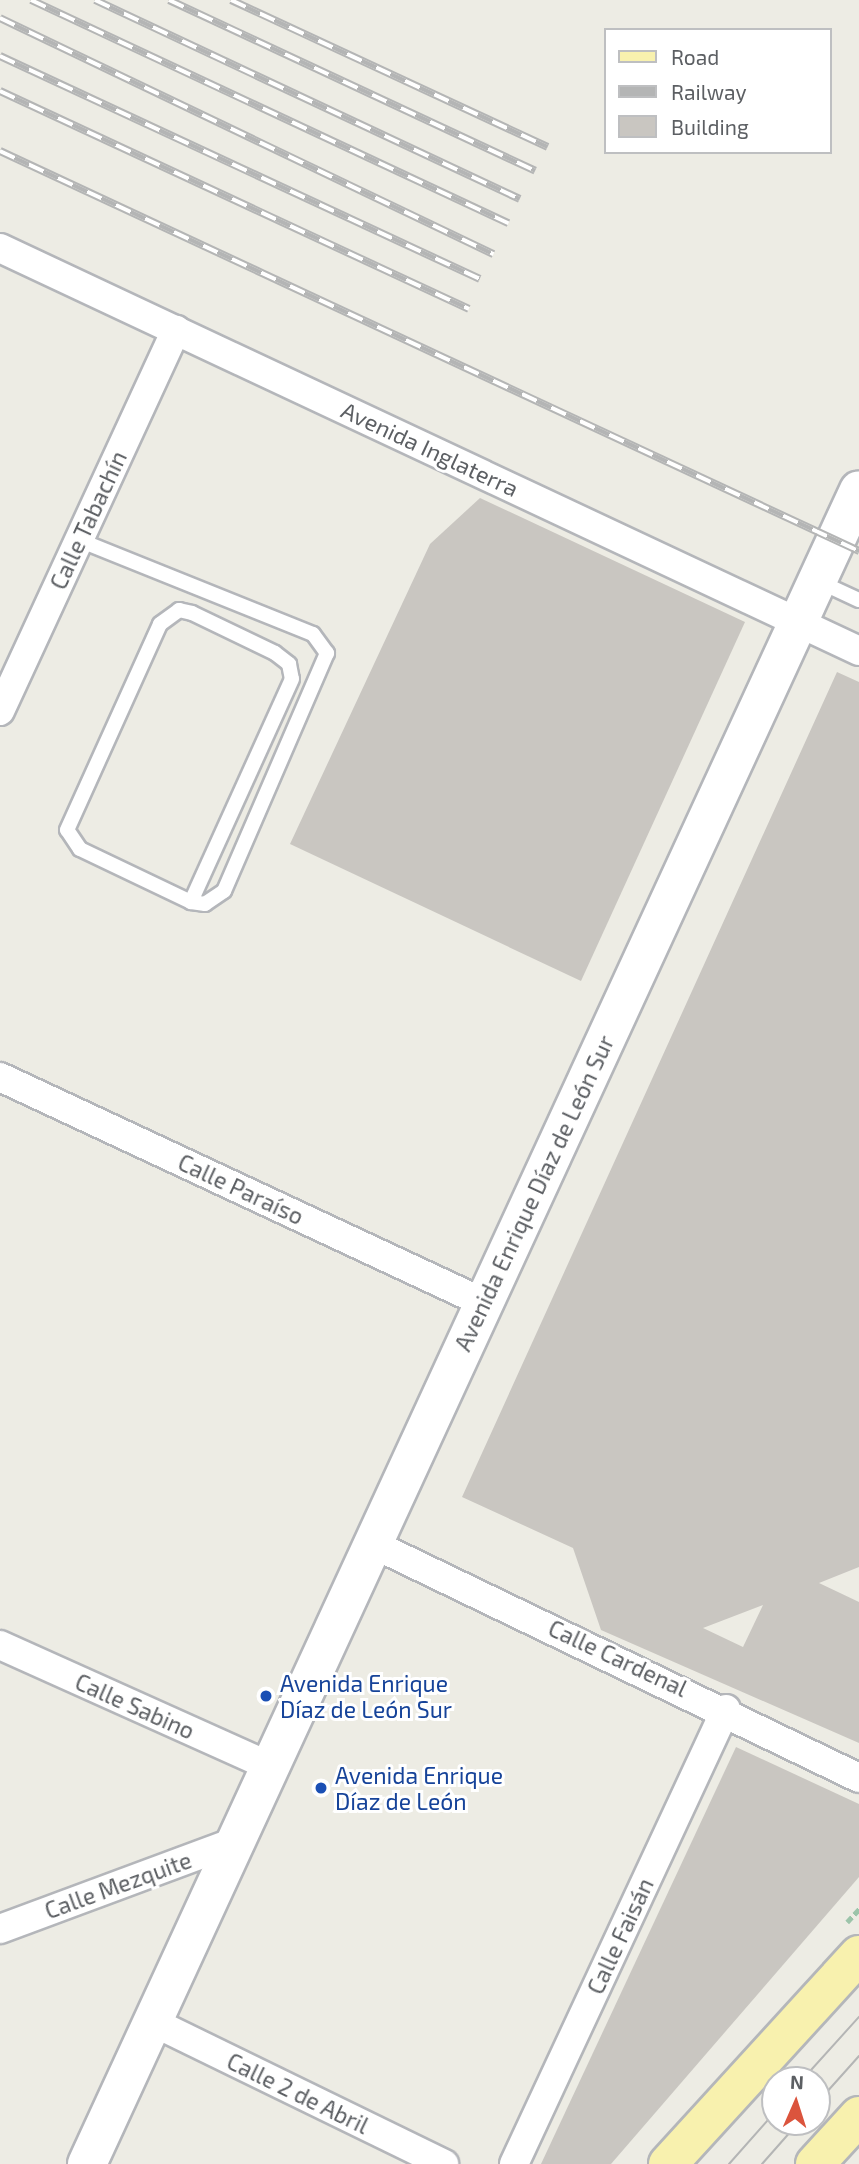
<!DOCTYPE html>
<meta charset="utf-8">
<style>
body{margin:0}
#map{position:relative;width:859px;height:2164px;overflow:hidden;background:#edece4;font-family:"Exo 2",sans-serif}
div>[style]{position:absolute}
.building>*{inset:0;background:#c9c6c1}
.path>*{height:4.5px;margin-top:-2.25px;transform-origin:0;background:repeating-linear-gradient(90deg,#9cc4aa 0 7px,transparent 0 10.5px)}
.roads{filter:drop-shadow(2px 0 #b4b6ba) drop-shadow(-2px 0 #b4b6ba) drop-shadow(0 2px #b4b6ba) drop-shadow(0 -2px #b4b6ba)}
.service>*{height:14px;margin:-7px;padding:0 7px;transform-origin:7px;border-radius:7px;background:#fff}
.minor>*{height:28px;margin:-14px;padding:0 14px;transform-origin:14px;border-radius:14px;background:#fff}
.secondary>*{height:38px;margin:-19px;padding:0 19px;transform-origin:19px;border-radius:19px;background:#fff}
.primary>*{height:38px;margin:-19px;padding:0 19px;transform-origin:19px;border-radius:19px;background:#f8f1ae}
.tram>*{height:2px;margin:-1px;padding:0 1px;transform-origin:1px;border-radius:1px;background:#b4b5b5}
.rail>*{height:8px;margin-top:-4px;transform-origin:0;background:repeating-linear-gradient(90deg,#fff 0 16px,#b4b5b5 0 32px);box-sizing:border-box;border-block:2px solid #b4b5b5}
.dots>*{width:19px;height:19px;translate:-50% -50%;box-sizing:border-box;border:4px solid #fff;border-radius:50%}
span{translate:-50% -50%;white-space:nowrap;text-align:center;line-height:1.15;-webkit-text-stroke:6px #fff;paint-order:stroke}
.street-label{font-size:23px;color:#5c5f63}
.transit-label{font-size:23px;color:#164399}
.left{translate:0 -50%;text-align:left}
.legend{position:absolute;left:604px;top:28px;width:228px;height:126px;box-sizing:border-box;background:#fff;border:2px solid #bebfc1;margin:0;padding:9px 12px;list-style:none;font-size:21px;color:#5c5f63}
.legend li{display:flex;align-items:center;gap:14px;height:35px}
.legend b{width:35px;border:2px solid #bebfc1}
.north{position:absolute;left:761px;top:2066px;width:70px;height:70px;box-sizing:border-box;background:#fff;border:2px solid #bebfc1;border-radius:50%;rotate:3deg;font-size:19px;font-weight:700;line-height:28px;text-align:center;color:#5c5f63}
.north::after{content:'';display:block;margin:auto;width:24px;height:32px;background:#db543d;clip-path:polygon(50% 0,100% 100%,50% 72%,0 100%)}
</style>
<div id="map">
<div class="building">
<i style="clip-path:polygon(480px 498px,745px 622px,581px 981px,290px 844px,430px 544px)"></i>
<i style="clip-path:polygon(evenodd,837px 672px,859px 682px,859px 1567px,819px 1583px,859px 1602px,859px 1743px,601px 1630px,573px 1548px,462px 1497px,837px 672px,763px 1605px,743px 1647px,703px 1628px,763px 1605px)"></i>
<i style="clip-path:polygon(736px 1747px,859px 1804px,859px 1877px,611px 2164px,541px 2164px)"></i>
</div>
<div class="path">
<i style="left:847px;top:1922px;width:18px;rotate:-47deg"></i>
</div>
<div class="roads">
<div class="service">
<i style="left:79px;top:540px;width:252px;rotate:21.9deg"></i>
<i style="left:313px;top:634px;width:24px;rotate:54deg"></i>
<i style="left:327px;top:653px;width:259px;rotate:113.4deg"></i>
<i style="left:224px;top:891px;width:23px;rotate:146deg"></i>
<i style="left:205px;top:904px;width:14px;rotate:-172deg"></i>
<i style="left:191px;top:902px;width:123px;rotate:-154.5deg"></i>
<i style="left:80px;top:849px;width:23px;rotate:-124deg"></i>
<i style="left:67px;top:830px;width:226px;rotate:-65.7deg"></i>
<i style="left:160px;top:624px;width:24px;rotate:-36deg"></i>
<i style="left:179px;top:610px;width:13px;rotate:13deg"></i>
<i style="left:192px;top:613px;width:92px;rotate:25.7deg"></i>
<i style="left:275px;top:653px;width:18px;rotate:38deg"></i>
<i style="left:289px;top:664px;width:15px;rotate:79deg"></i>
<i style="left:292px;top:679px;width:245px;rotate:114.4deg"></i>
<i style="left:820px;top:582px;width:43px;rotate:24.8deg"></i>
</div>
<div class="minor">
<i style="left:0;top:248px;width:949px;rotate:25.13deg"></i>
<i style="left:0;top:711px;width:420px;rotate:-65.2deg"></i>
<i style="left:0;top:1077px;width:532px;rotate:25.02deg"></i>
<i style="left:373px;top:1544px;width:539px;rotate:25.71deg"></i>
<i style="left:0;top:1645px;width:297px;rotate:24.2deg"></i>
<i style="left:0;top:1929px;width:252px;rotate:-20.4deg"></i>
<i style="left:153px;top:2022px;width:324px;rotate:26deg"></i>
<i style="left:514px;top:2164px;width:502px;rotate:-65.02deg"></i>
</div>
<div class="secondary">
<i style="left:87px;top:2164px;width:1843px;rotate:-65.24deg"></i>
</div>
<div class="primary">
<i style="left:668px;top:2164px;width:283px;rotate:-47.6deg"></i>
<i style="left:815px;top:2164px;width:65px;rotate:-47.5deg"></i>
</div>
</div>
<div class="tram">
<i style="left:802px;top:2080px;width:85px;rotate:-47.9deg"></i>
<i style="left:817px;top:2103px;width:63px;rotate:-48.2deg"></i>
<i style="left:729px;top:2164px;width:69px;rotate:-48.5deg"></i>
<i style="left:762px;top:2164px;width:56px;rotate:-48.6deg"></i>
</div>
<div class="rail">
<i style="left:31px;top:0;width:527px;rotate:25.06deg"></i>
<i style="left:95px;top:0;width:469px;rotate:25.1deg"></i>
<i style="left:169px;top:0;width:404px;rotate:25deg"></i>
<i style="left:231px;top:0;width:349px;rotate:24.9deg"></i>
<i style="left:0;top:18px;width:547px;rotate:25.58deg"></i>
<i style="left:0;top:56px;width:529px;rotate:24.92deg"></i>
<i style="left:0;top:91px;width:517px;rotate:24.93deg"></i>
<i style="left:0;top:151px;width:948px;rotate:24.97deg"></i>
</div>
<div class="dots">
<i style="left:266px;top:1696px;background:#1a4fb4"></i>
<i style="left:321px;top:1788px;background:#1a4fb4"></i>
</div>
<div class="street-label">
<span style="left:430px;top:449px;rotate:25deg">Avenida Inglaterra</span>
<span style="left:88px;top:520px;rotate:-65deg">Calle Tabachín</span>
<span style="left:241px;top:1189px;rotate:25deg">Calle Paraíso</span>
<span style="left:534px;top:1193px;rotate:-65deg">Avenida Enrique Díaz de León Sur</span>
<span style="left:618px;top:1658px;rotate:25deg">Calle Cardenal</span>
<span style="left:135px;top:1706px;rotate:24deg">Calle Sabino</span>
<span style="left:118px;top:1885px;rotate:-20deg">Calle Mezquite</span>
<span style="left:620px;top:1936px;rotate:-65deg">Calle Faisán</span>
<span style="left:298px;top:2093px;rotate:26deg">Calle 2 de Abril</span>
</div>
<div class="transit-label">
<span class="left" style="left:280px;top:1696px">Avenida Enrique<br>Díaz de León Sur</span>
<span class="left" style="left:335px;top:1788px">Avenida Enrique<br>Díaz de León</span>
</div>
<ul class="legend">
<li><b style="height:9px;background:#f8f1ae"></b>Road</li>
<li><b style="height:9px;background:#b4b5b5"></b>Railway</li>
<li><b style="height:19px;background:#c9c6c1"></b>Building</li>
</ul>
<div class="north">N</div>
</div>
